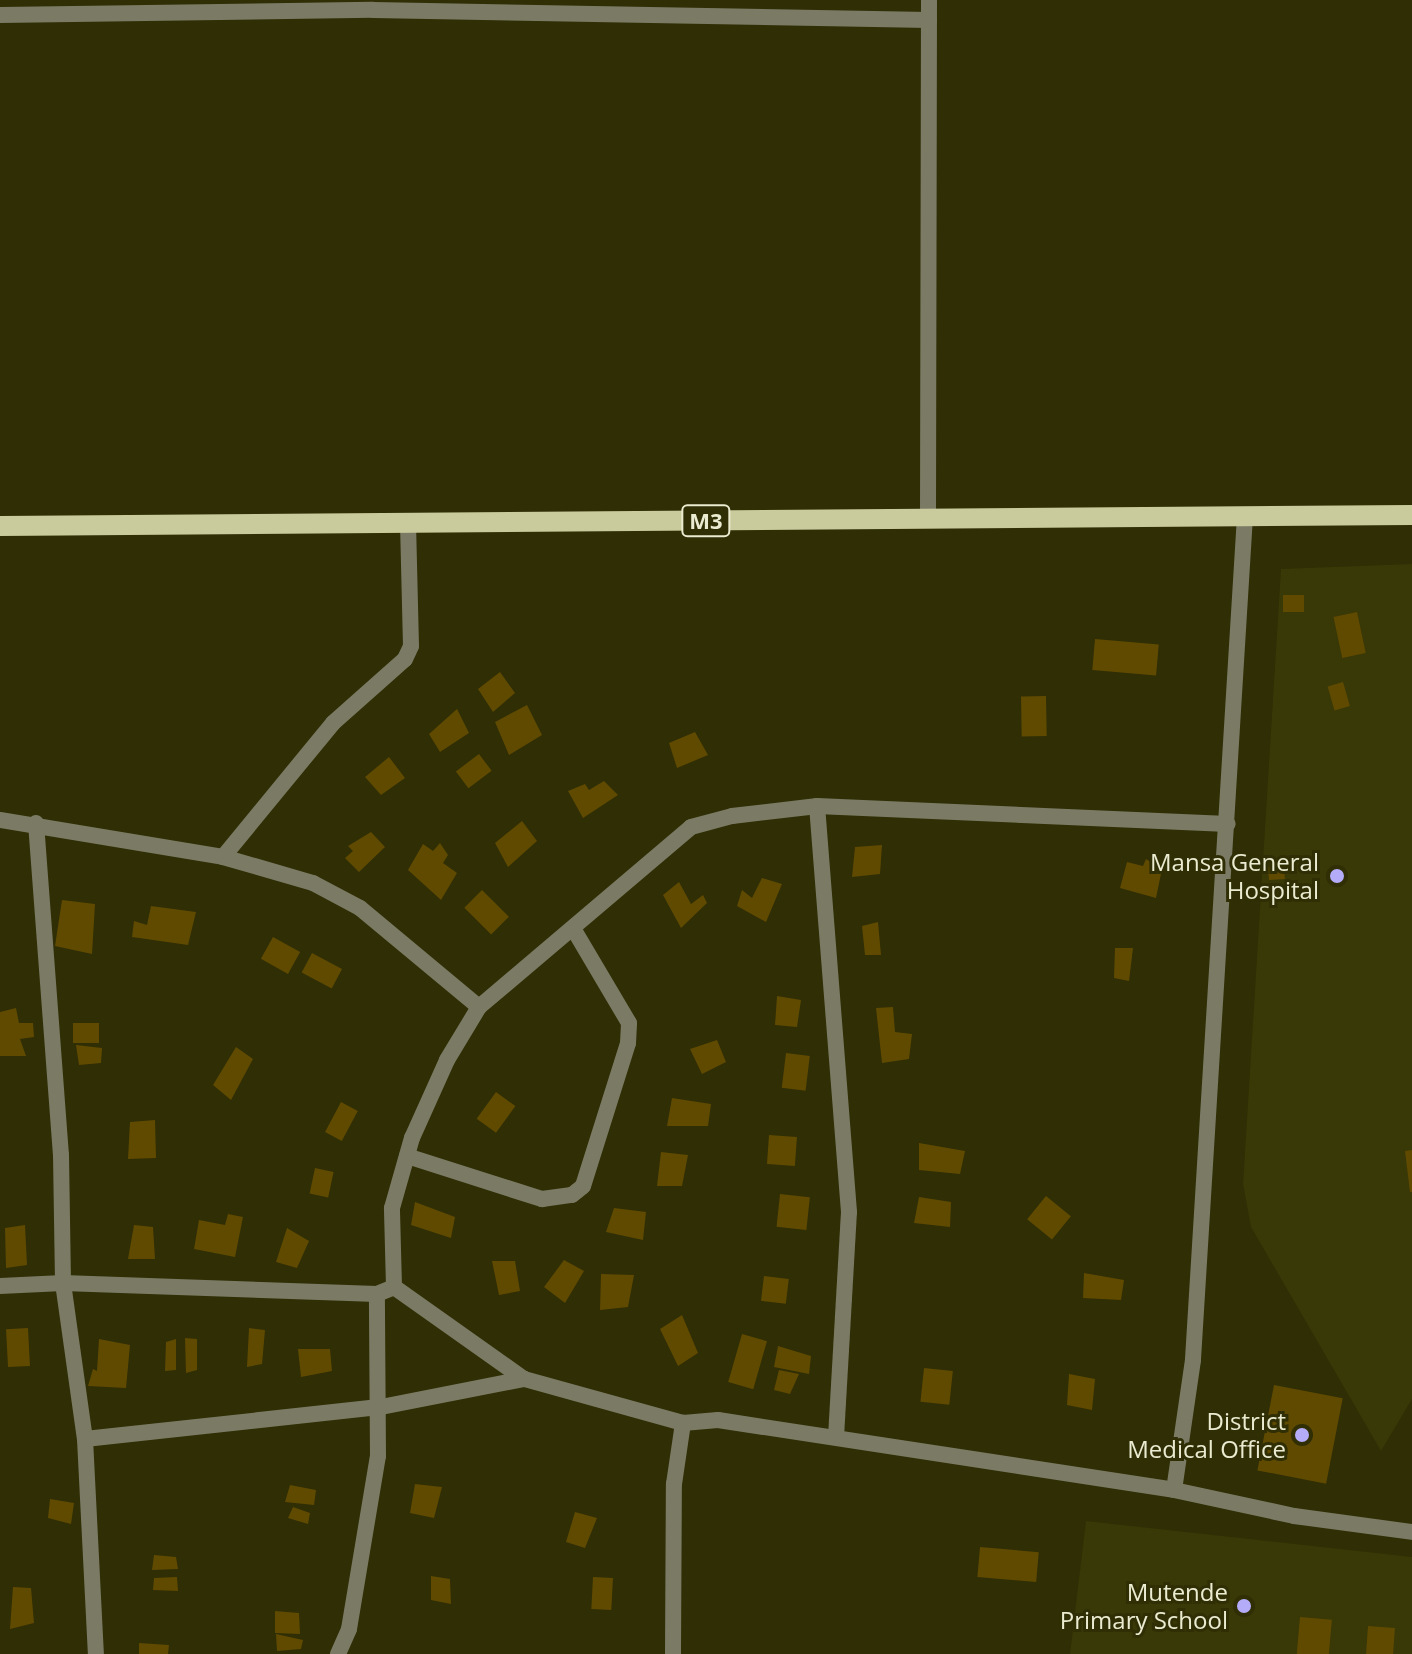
<!DOCTYPE html>
<style>
body{margin:0}
#map{position:relative;width:1412px;height:1654px;overflow:hidden;background:#2f2e05;font-family:"Open Sans",sans-serif}
div>[style]{position:absolute}
.built>*{inset:0;background:#393807}
.building>*{inset:0;background:#604a00;transform-origin:0 0}
.minor>*{height:16px;margin:-8px;padding:0 8px;transform-origin:8px;border-radius:8px;background:#7b7b65}
.primary>*{height:20px;margin:-10px;padding:0 10px;transform-origin:10px;border-radius:10px;background:#cacb9d}
.dots>*{width:22px;height:22px;translate:-50% -50%;box-sizing:border-box;border:4px solid #2f2e05;border-radius:50%}
span{translate:-50% -50%;white-space:nowrap;text-align:center;line-height:1.15;-webkit-text-stroke:6px #2f2e05;paint-order:stroke}
.shield-label span{padding:2px 6px;background:#2f2e05;border:2px solid;border-radius:6px;-webkit-text-stroke-width:0}
.shield-label{font-size:22px;color:#eaebd0;font-weight:700}
.poi-label{font-size:24px;color:#eaebd0}
.right{translate:-100% -50%;text-align:right}
</style>
<div id="map">
<div class="built">
<i style="clip-path:polygon(1412px 564px,1412px 1399px,1381px 1451px,1251px 1227px,1243px 1184px,1281px 569px)"></i>
<i style="clip-path:polygon(1086px 1521px,1412px 1557px,1412px 1654px,1070px 1654px)"></i>
</div>
<div class="building">
<i style="left:1283px;top:595px;width:21px;height:17px"></i>
<i style="left:1357px;top:612px;width:42px;height:24px;rotate:78deg"></i>
<i style="left:1095px;top:639px;width:64px;height:31px;rotate:5deg"></i>
<i style="clip-path:polygon(500px 672px,515px 693px,493px 712px,478px 689px)"></i>
<i style="left:1343px;top:682px;width:25px;height:16px;rotate:74deg"></i>
<i style="left:1046px;top:696px;width:40px;height:25px;rotate:89deg"></i>
<i style="clip-path:polygon(527px 705px,542px 735px,509px 755px,495px 722px)"></i>
<i style="clip-path:polygon(457px 709px,469px 733px,440px 752px,429px 734px)"></i>
<i style="clip-path:polygon(695px 732px,708px 755px,677px 768px,669px 743px)"></i>
<i style="left:479px;top:754px;width:21px;height:29px;rotate:53deg"></i>
<i style="clip-path:polygon(389px 757px,405px 778px,381px 795px,365px 777px)"></i>
<i style="clip-path:polygon(604px 781px,618px 795px,583px 818px,568px 791px,585px 784px,589px 790px)"></i>
<i style="clip-path:polygon(522px 821px,537px 841px,508px 867px,495px 843px)"></i>
<i style="clip-path:polygon(371px 832px,385px 847px,359px 872px,345px 858px,353px 851px,348px 846px)"></i>
<i style="clip-path:polygon(440px 843px,448px 855px,443px 863px,457px 873px,441px 900px,408px 870px,423px 844px,433px 851px)"></i>
<i style="clip-path:polygon(882px 845px,880px 874px,852px 877px,855px 847px)"></i>
<i style="clip-path:polygon(1146px 859px,1162px 869px,1156px 898px,1120px 888px,1127px 862px,1143px 866px)"></i>
<i style="left:1284px;top:866px;width:13px;height:16px;rotate:86deg"></i>
<i style="clip-path:polygon(762px 878px,782px 884px,766px 922px,737px 906px,742px 890px,752px 898px)"></i>
<i style="clip-path:polygon(679px 882px,691px 904px,703px 895px,707px 903px,681px 928px,663px 895px)"></i>
<i style="left:482px;top:890px;width:38px;height:25px;rotate:45deg"></i>
<i style="clip-path:polygon(62px 900px,95px 904px,92px 954px,55px 946px)"></i>
<i style="clip-path:polygon(151px 906px,196px 912px,188px 945px,132px 937px,134px 921px,147px 925px)"></i>
<i style="clip-path:polygon(878px 922px,881px 955px,865px 955px,862px 926px)"></i>
<i style="left:273px;top:937px;width:31px;height:25px;rotate:29deg"></i>
<i style="clip-path:polygon(1115px 948px,1133px 948px,1129px 981px,1114px 978px)"></i>
<i style="left:312px;top:953px;width:34px;height:22px;rotate:28deg"></i>
<i style="clip-path:polygon(777px 996px,801px 1000px,797px 1027px,775px 1025px)"></i>
<i style="clip-path:polygon(893px 1007px,895px 1032px,912px 1034px,909px 1059px,882px 1063px,876px 1008px)"></i>
<i style="clip-path:polygon(16px 1008px,19px 1023px,33px 1023px,34px 1037px,20px 1039px,26px 1056px,0 1056px,0 1012px)"></i>
<i style="left:99px;top:1023px;width:20px;height:26px;rotate:90deg"></i>
<i style="clip-path:polygon(717px 1040px,726px 1062px,702px 1074px,690px 1049px)"></i>
<i style="clip-path:polygon(76px 1045px,102px 1048px,101px 1063px,79px 1065px)"></i>
<i style="clip-path:polygon(236px 1047px,253px 1059px,231px 1100px,213px 1085px)"></i>
<i style="left:786px;top:1053px;width:24px;height:35px;rotate:7deg"></i>
<i style="left:496px;top:1092px;width:24px;height:33px;rotate:36deg"></i>
<i style="clip-path:polygon(672px 1098px,711px 1104px,708px 1126px,667px 1126px)"></i>
<i style="left:341px;top:1102px;width:19px;height:34px;rotate:28deg"></i>
<i style="clip-path:polygon(155px 1120px,156px 1158px,128px 1159px,130px 1122px)"></i>
<i style="left:769px;top:1135px;width:28px;height:29px;rotate:4deg"></i>
<i style="clip-path:polygon(919px 1143px,965px 1151px,960px 1174px,919px 1170px)"></i>
<i style="clip-path:polygon(1412px 1150px,1412px 1192px,1410px 1192px,1405px 1151px)"></i>
<i style="clip-path:polygon(661px 1152px,688px 1155px,682px 1186px,657px 1186px)"></i>
<i style="left:315px;top:1168px;width:19px;height:26px;rotate:12deg"></i>
<i style="left:780px;top:1194px;width:30px;height:33px;rotate:6deg"></i>
<i style="left:1046px;top:1196px;width:32px;height:30px;rotate:39deg"></i>
<i style="clip-path:polygon(919px 1197px,951px 1202px,950px 1227px,914px 1223px)"></i>
<i style="clip-path:polygon(415px 1202px,455px 1217px,451px 1238px,411px 1225px)"></i>
<i style="clip-path:polygon(614px 1208px,646px 1212px,643px 1240px,606px 1232px)"></i>
<i style="clip-path:polygon(228px 1214px,243px 1217px,235px 1257px,194px 1249px,199px 1220px,225px 1225px)"></i>
<i style="clip-path:polygon(25px 1225px,27px 1265px,6px 1268px,5px 1228px)"></i>
<i style="clip-path:polygon(134px 1225px,153px 1227px,155px 1259px,128px 1259px)"></i>
<i style="clip-path:polygon(287px 1228px,309px 1241px,297px 1268px,276px 1262px)"></i>
<i style="clip-path:polygon(564px 1260px,584px 1271px,565px 1303px,544px 1287px)"></i>
<i style="clip-path:polygon(492px 1261px,515px 1261px,520px 1291px,499px 1295px)"></i>
<i style="clip-path:polygon(1084px 1273px,1124px 1280px,1121px 1300px,1083px 1298px)"></i>
<i style="clip-path:polygon(601px 1274px,634px 1275px,628px 1307px,600px 1310px)"></i>
<i style="left:764px;top:1276px;width:25px;height:25px;rotate:7deg"></i>
<i style="clip-path:polygon(682px 1315px,698px 1353px,678px 1366px,660px 1329px)"></i>
<i style="left:28px;top:1328px;width:38px;height:22px;rotate:87deg"></i>
<i style="clip-path:polygon(249px 1328px,265px 1330px,262px 1364px,247px 1367px)"></i>
<i style="left:742px;top:1334px;width:26px;height:50px;rotate:16deg"></i>
<i style="clip-path:polygon(185px 1338px,197px 1339px,197px 1370px,186px 1373px)"></i>
<i style="clip-path:polygon(99px 1339px,130px 1345px,126px 1388px,88px 1386px,93px 1369px,97px 1371px)"></i>
<i style="clip-path:polygon(176px 1339px,176px 1370px,165px 1371px,166px 1342px)"></i>
<i style="clip-path:polygon(778px 1346px,811px 1356px,809px 1374px,774px 1367px)"></i>
<i style="clip-path:polygon(298px 1349px,330px 1349px,332px 1371px,301px 1377px)"></i>
<i style="left:924px;top:1368px;width:29px;height:34px;rotate:6deg"></i>
<i style="clip-path:polygon(779px 1370px,799px 1374px,790px 1394px,774px 1390px)"></i>
<i style="clip-path:polygon(1069px 1374px,1095px 1379px,1092px 1410px,1067px 1405px)"></i>
<i style="left:1274px;top:1385px;width:70px;height:87px;rotate:11deg"></i>
<i style="clip-path:polygon(415px 1484px,442px 1487px,434px 1518px,410px 1513px)"></i>
<i style="clip-path:polygon(290px 1485px,316px 1490px,314px 1505px,285px 1502px)"></i>
<i style="clip-path:polygon(50px 1499px,74px 1503px,71px 1524px,48px 1518px)"></i>
<i style="clip-path:polygon(293px 1507px,310px 1513px,308px 1524px,288px 1518px)"></i>
<i style="clip-path:polygon(575px 1512px,597px 1518px,585px 1548px,566px 1542px)"></i>
<i style="left:980px;top:1547px;width:59px;height:30px;rotate:5deg"></i>
<i style="clip-path:polygon(154px 1555px,176px 1557px,178px 1569px,152px 1570px)"></i>
<i style="clip-path:polygon(431px 1576px,450px 1579px,451px 1604px,431px 1600px)"></i>
<i style="clip-path:polygon(177px 1577px,178px 1591px,153px 1590px,154px 1578px)"></i>
<i style="left:593px;top:1577px;width:20px;height:32px;rotate:3deg"></i>
<i style="clip-path:polygon(13px 1587px,31px 1588px,34px 1623px,10px 1629px)"></i>
<i style="clip-path:polygon(275px 1611px,299px 1613px,300px 1634px,275px 1633px)"></i>
<i style="left:1300px;top:1617px;width:32px;height:37px;rotate:5deg"></i>
<i style="left:1368px;top:1626px;width:27px;height:28px;rotate:4deg"></i>
<i style="clip-path:polygon(276px 1634px,303px 1640px,301px 1649px,277px 1651px)"></i>
<i style="clip-path:polygon(139px 1643px,169px 1645px,168px 1654px,139px 1654px)"></i>
</div>
<div class="minor">
<i style="left:0;top:15px;width:373px;rotate:-0.8deg"></i>
<i style="left:373px;top:10px;width:556px;rotate:1.03deg"></i>
<i style="left:1245px;top:516px;width:846px;rotate:93.53deg"></i>
<i style="left:1193px;top:1360px;width:131px;rotate:98.3deg"></i>
<i style="left:1174px;top:1490px;width:123px;rotate:12.2deg"></i>
<i style="left:1294px;top:1516px;width:119px;rotate:7.7deg"></i>
<i style="left:928px;top:519px;width:519px;rotate:-89.89deg"></i>
<i style="left:0;top:820px;width:226px;rotate:9.4deg"></i>
<i style="left:223px;top:857px;width:94px;rotate:16.1deg"></i>
<i style="left:313px;top:883px;width:53px;rotate:28deg"></i>
<i style="left:360px;top:908px;width:155px;rotate:39.8deg"></i>
<i style="left:36px;top:823px;width:333px;rotate:85.7deg"></i>
<i style="left:61px;top:1155px;width:128px;rotate:89.1deg"></i>
<i style="left:63px;top:1283px;width:158px;rotate:82deg"></i>
<i style="left:85px;top:1439px;width:215px;rotate:87.1deg"></i>
<i style="left:223px;top:857px;width:173px;rotate:-50.6deg"></i>
<i style="left:333px;top:723px;width:96px;rotate:-41.6deg"></i>
<i style="left:405px;top:659px;width:14px;rotate:-65deg"></i>
<i style="left:411px;top:646px;width:121px;rotate:-91.4deg"></i>
<i style="left:407px;top:1156px;width:142px;rotate:17.7deg"></i>
<i style="left:542px;top:1199px;width:30px;rotate:-8deg"></i>
<i style="left:572px;top:1195px;width:14px;rotate:-39deg"></i>
<i style="left:583px;top:1186px;width:150px;rotate:-72.5deg"></i>
<i style="left:628px;top:1043px;width:20px;rotate:-87deg"></i>
<i style="left:629px;top:1023px;width:108px;rotate:-120.6deg"></i>
<i style="left:0;top:1286px;width:63px;rotate:-2.7deg"></i>
<i style="left:63px;top:1283px;width:314px;rotate:2deg"></i>
<i style="left:377px;top:1294px;width:18px;rotate:-22deg"></i>
<i style="left:683px;top:1423px;width:165px;rotate:-164.5deg"></i>
<i style="left:524px;top:1379px;width:159px;rotate:-144.7deg"></i>
<i style="left:394px;top:1287px;width:79px;rotate:-91.5deg"></i>
<i style="left:392px;top:1208px;width:73px;rotate:-74.1deg"></i>
<i style="left:412px;top:1138px;width:85px;rotate:-65.8deg"></i>
<i style="left:447px;top:1060px;width:62px;rotate:-58.9deg"></i>
<i style="left:479px;top:1007px;width:278px;rotate:-40.3deg"></i>
<i style="left:691px;top:827px;width:42px;rotate:-15deg"></i>
<i style="left:732px;top:816px;width:86px;rotate:-6.7deg"></i>
<i style="left:836px;top:1437px;width:225px;rotate:-86.7deg"></i>
<i style="left:849px;top:1212px;width:407px;rotate:-94.5deg"></i>
<i style="left:817px;top:806px;width:411px;rotate:2.5deg"></i>
<i style="left:85px;top:1439px;width:298px;rotate:-6.2deg"></i>
<i style="left:381px;top:1407px;width:146px;rotate:-11.1deg"></i>
<i style="left:338px;top:1654px;width:27px;rotate:-66deg"></i>
<i style="left:349px;top:1629px;width:175px;rotate:-80.5deg"></i>
<i style="left:378px;top:1456px;width:162px;rotate:-90.4deg"></i>
<i style="left:673px;top:1654px;width:170px;rotate:-89.7deg"></i>
<i style="left:674px;top:1484px;width:62px;rotate:-81.6deg"></i>
<i style="left:683px;top:1423px;width:35px;rotate:-5deg"></i>
<i style="left:718px;top:1420px;width:461px;rotate:8.7deg"></i>
</div>
<div class="primary">
<i style="left:0;top:526px;width:1412px;rotate:-0.45deg"></i>
</div>
<div class="dots">
<i style="left:1337px;top:876px;background:#b4acf9"></i>
<i style="left:1302px;top:1435px;background:#b4acf9"></i>
<i style="left:1244px;top:1606px;background:#b4acf9"></i>
</div>
<div class="shield-label">
<span style="left:706px;top:521px">M3</span>
</div>
<div class="poi-label">
<span class="right" style="left:1319px;top:876px">Mansa General<br>Hospital</span>
<span class="right" style="left:1286px;top:1435px">District<br>Medical Office</span>
<span class="right" style="left:1228px;top:1606px">Mutende<br>Primary School</span>
</div>
</div>
